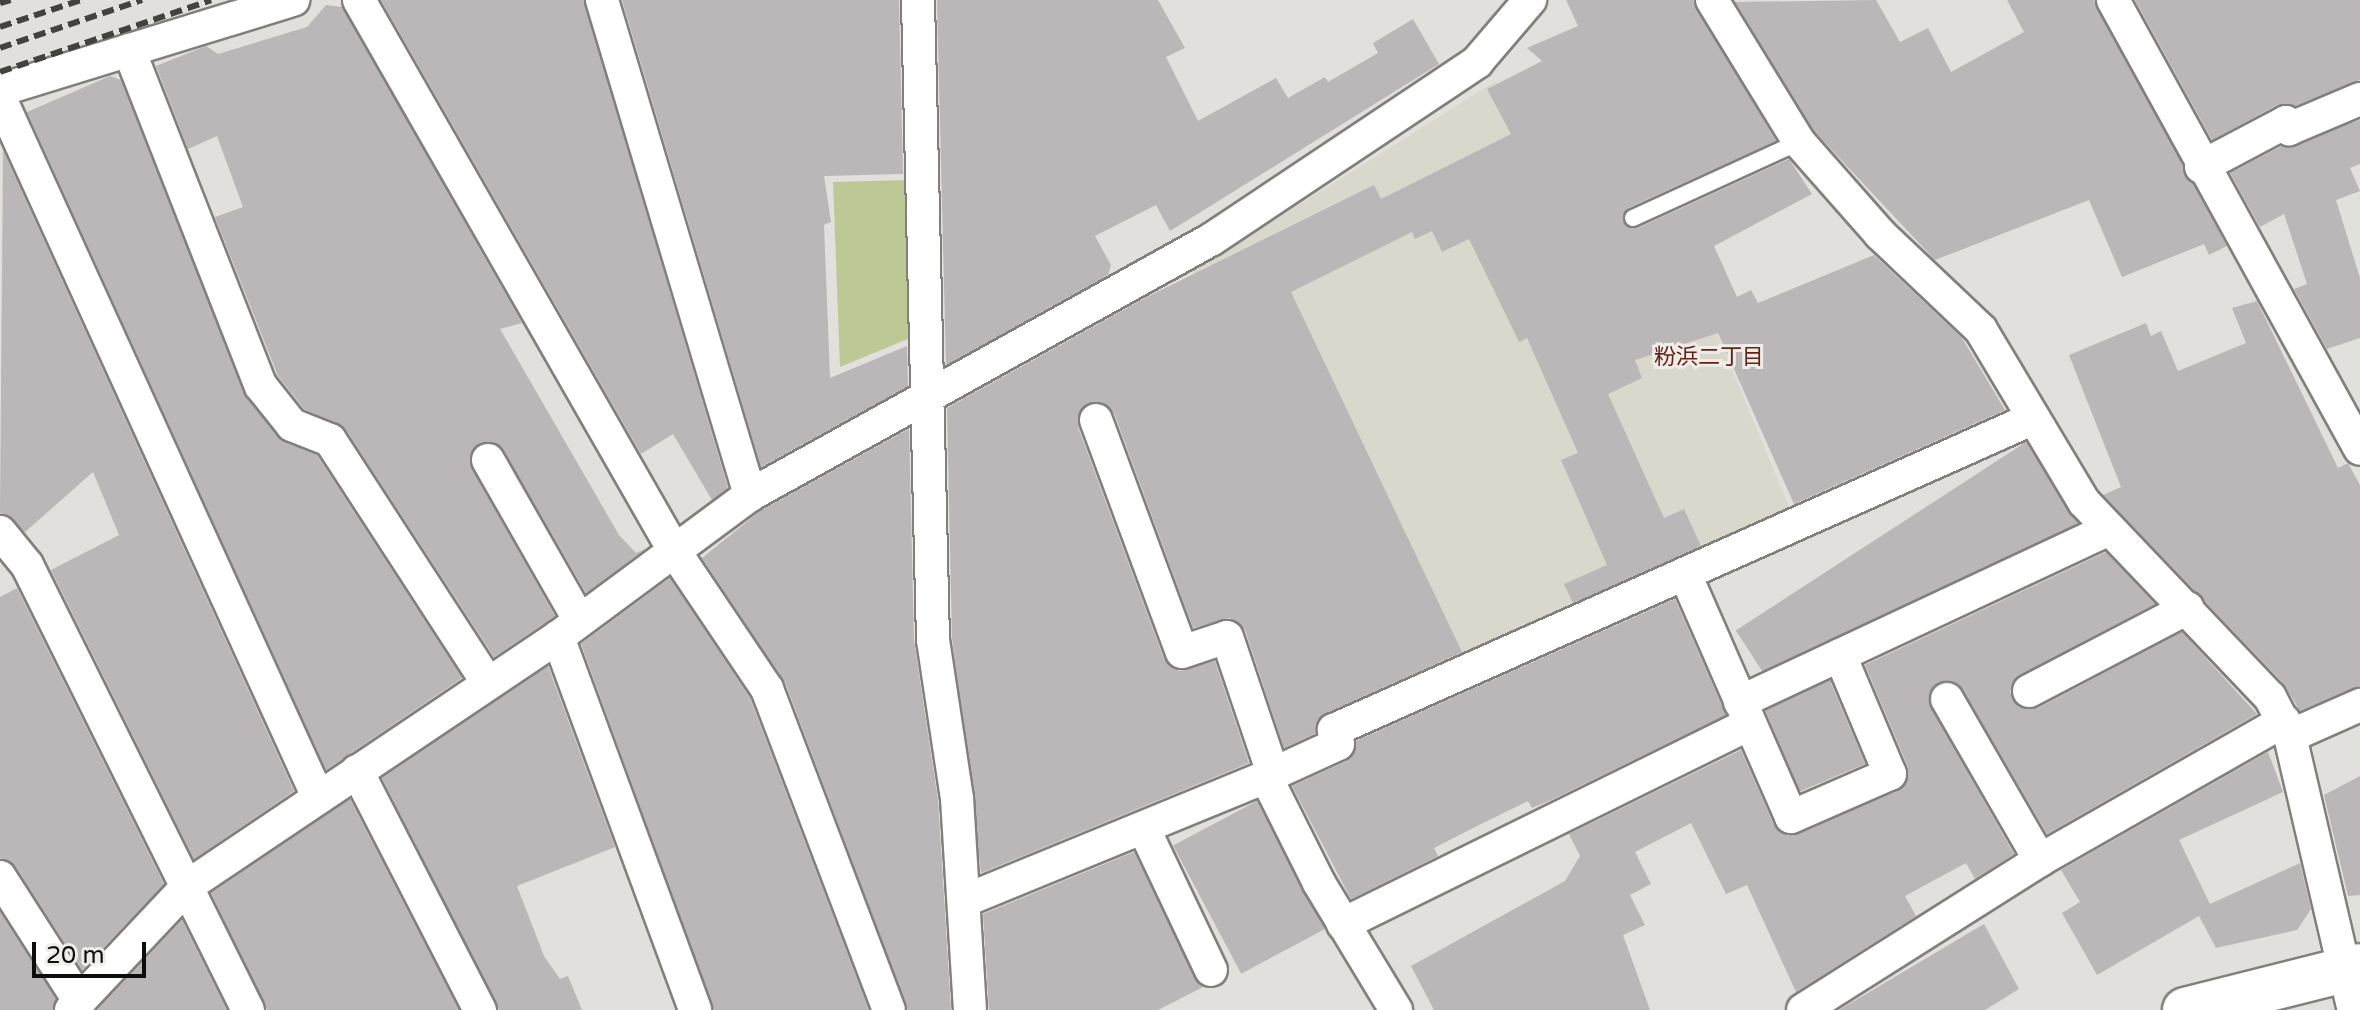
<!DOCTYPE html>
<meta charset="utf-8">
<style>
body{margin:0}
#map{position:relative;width:2360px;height:1010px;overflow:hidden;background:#e1e0dc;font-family:"Varela Round","Noto Sans JP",sans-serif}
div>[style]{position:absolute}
.built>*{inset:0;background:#dad8cc}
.green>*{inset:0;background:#bec895}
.building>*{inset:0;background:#bbb6b8;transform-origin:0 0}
.roads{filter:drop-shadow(2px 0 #81807d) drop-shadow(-2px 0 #81807d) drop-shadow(0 2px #81807d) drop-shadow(0 -2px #81807d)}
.lane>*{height:16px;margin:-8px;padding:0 8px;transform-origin:8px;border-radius:8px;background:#fff}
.street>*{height:32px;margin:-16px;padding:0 16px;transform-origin:16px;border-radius:16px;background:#fff}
.highway>*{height:44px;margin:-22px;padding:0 22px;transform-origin:22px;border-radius:22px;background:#fff}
.rail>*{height:6px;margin-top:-3px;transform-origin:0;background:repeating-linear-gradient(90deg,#424240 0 12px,transparent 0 18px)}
span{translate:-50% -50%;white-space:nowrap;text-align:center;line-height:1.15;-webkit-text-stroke:6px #eeede9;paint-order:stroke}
.neighbourhood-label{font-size:22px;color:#652215}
.scale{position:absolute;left:32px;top:942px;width:114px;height:36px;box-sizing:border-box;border:4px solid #0d0d0c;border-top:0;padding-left:10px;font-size:24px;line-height:28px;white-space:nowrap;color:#0d0d0c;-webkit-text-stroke:6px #eeede9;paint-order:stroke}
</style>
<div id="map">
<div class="built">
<i style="clip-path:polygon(1496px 81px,1604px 307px,1704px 302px,1792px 514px,1320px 726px,1283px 465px,1192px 272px)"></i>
</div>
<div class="green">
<i style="clip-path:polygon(909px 180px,910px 338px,840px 367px,833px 182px)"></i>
</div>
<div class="building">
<i style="clip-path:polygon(381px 0,584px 0,728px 488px,712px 500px,673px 434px,641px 454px)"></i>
<i style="clip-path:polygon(622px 0,899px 0,903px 174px,824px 176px,831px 222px,824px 225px,830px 378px,907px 346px,908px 386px,761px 467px)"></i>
<i style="clip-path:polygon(937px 0,1158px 0,1185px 48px,1166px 57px,1198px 121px,1276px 78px,1288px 98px,1325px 77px,1328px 82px,1378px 53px,1373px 43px,1413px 19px,1439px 64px,1170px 231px,1156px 205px,1095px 236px,1111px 265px,1108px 275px,946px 365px)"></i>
<i style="clip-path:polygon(1566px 0,1693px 0,1776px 141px,1628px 208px,1626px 226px,1638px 228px,1789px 159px,1812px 194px,1714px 246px,1737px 297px,1751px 290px,1758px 303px,1874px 255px,1962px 338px,2005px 410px,1794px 504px,1718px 333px,1635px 360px,1642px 378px,1608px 394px,1664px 518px,1684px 509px,1701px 546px,1573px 603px,1564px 584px,1607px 565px,1561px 460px,1578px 453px,1527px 338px,1519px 342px,1469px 239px,1442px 252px,1432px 231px,1415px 239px,1412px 232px,1291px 292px,1462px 652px,1326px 713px,1316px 733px,1284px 748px,1245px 630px,1230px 618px,1193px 628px,1114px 413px,1089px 403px,1078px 427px,1164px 659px,1179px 671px,1215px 661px,1249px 763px,981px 873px,952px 638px,947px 408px,1147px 297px,1374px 185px,1381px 199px,1511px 134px,1487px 89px,1542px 61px,1527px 48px,1578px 26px)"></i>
<i style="clip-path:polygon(1876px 0,1900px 42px,1928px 28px,1951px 72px,2024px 32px,2007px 0,2094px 0,2227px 246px,2209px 255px,2204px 244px,2122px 277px,2089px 200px,1935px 260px,1814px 131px,1735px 2px)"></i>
<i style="clip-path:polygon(2135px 0,2360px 0,2360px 80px,2295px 106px,2277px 105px,2212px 140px)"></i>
<i style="clip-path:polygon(326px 5px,342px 7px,522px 323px,500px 329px,619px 535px,636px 553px,645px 549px,586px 593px,504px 451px,478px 444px,472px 469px,555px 616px,494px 657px,346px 430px,304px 409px,278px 376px,215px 217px,243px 207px,217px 136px,188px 149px,156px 66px,206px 46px,218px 54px,307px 27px)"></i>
<i style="clip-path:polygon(110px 76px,121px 80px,246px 397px,278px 437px,317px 455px,462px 678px,326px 770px,27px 112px)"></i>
<i style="clip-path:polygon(2360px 120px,2360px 164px,2350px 168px,2360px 191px,2336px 200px,2360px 278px,2360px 338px,2327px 349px,2294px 289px,2307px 284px,2284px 214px,2260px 227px,2230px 173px,2282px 146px)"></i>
<i style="clip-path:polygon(3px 150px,294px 791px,194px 859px,51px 570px,119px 535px,93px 472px,25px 532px,0 513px)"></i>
<i style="clip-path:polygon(2257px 301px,2338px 468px,2348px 463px,2360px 485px,2360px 686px,2300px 711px,2284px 684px,2103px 495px,2121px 487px,2069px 355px,2146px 323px,2151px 336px,2161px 331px,2178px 371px,2246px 343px,2232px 308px)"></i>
<i style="clip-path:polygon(909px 429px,914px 640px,938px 800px,951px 1010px,908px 1010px,785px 682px,702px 558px,760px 511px)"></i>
<i style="left:2026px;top:442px;width:96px;height:346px;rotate:57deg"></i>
<i style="clip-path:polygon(2106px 552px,2155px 604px,2020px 675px,2010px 691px,2018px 707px,2038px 708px,2182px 632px,2257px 714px,2047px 834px,1963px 690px,1938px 682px,1931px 708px,2014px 854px,1975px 879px,1966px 863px,1905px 896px,1916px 916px,1796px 992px,1747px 885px,1726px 894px,1691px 823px,1635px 852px,1651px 884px,1630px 895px,1645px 925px,1623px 935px,1650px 1010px,1434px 1010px,1411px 966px,1565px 881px,1580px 856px,1569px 834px,1741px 750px,1774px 825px,1788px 836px,1898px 791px,1908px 767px,1865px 665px)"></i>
<i style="clip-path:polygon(670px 578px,750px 698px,869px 1010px,714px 1010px,581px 644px)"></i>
<i style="clip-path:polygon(17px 588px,164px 884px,82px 970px,16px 867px,0 858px,0 597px)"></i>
<i style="clip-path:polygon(1675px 599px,1726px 715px,1551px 800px,1532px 808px,1528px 801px,1477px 826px,1434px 848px,1438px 856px,1351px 899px,1292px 786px,1347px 761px,1356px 741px)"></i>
<i style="clip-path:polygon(548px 666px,615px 847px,517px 886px,544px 956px,560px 979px,568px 976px,582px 1010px,499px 1010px,382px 778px)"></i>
<i style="left:1830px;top:681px;width:90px;height:71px;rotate:67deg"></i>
<i style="clip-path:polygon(2268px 752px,2283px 792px,2179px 840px,2210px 904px,2300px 863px,2311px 909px,2297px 930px,2216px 948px,2199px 916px,2097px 975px,2062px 913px,2080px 902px,2061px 870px)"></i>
<i style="clip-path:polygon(2360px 776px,2360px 895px,2348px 896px,2324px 795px)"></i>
<i style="clip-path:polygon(350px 799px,459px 1010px,267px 1010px,211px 893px)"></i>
<i style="left:1257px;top:801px;width:145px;height:95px;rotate:62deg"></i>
<i style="clip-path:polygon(1134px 852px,1203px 987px,1158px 1010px,989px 1010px,983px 914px)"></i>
<i style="clip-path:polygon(0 912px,56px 999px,53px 1010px,0 1010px)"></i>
<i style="clip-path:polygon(182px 920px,227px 1010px,97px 1010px)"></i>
<i style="clip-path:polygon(1984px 924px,2019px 989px,1985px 1010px,1839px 1010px)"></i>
</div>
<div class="roads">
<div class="lane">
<i style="left:1633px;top:218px;width:183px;rotate:-24.6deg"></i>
</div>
<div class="street">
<i style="left:359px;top:0;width:636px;rotate:60.21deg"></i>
<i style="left:675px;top:552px;width:165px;rotate:56.1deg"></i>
<i style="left:767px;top:689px;width:343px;rotate:69.2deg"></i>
<i style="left:602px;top:0;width:517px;rotate:73.35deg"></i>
<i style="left:918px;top:0;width:640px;rotate:88.66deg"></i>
<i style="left:933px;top:640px;width:160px;rotate:81.4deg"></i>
<i style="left:957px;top:798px;width:212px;rotate:86.5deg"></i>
<i style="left:1712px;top:0;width:167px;rotate:58.5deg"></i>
<i style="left:1799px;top:142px;width:123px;rotate:48.6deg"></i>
<i style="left:1880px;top:234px;width:139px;rotate:43.5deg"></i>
<i style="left:1981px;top:330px;width:200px;rotate:59.1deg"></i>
<i style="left:2084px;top:502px;width:269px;rotate:46.4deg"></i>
<i style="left:2270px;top:697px;width:44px;rotate:62.9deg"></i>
<i style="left:2290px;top:736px;width:281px;rotate:76.9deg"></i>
<i style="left:2113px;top:0;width:512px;rotate:61.18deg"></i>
<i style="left:129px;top:50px;width:361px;rotate:68.6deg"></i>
<i style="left:261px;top:386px;width:50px;rotate:51.5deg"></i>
<i style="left:292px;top:425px;width:41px;rotate:21.5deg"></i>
<i style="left:330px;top:440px;width:290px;rotate:57deg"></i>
<i style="left:0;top:90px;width:307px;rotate:-17.1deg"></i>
<i style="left:0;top:98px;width:768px;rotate:65.54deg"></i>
<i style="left:2201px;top:167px;width:96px;rotate:-27.9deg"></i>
<i style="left:2286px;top:122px;width:8px;rotate:67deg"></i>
<i style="left:2289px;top:129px;width:77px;rotate:-22.9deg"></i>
<i style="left:1096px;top:420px;width:247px;rotate:69.7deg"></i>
<i style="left:1182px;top:652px;width:47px;rotate:-18.4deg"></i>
<i style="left:1227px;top:637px;width:145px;rotate:71.4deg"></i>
<i style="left:488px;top:460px;width:185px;rotate:60.3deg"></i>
<i style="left:0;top:532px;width:43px;rotate:50.7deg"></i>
<i style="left:27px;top:565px;width:497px;rotate:63.6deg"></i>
<i style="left:1685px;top:574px;width:265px;rotate:66.4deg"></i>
<i style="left:1791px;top:817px;width:108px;rotate:-23.5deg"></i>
<i style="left:1890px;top:774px;width:129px;rotate:-112.8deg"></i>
<i style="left:558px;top:637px;width:397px;rotate:69.8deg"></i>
<i style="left:2029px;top:691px;width:179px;rotate:-27.6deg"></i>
<i style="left:1947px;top:699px;width:186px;rotate:60deg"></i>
<i style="left:1740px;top:702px;width:406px;rotate:-25.1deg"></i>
<i style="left:2290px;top:736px;width:77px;rotate:-23.9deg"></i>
<i style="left:357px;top:771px;width:269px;rotate:62.8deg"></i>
<i style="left:1266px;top:777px;width:119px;rotate:63.4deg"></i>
<i style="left:1319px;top:883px;width:149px;rotate:58.8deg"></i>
<i style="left:1144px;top:829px;width:156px;rotate:64.6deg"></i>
<i style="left:0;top:877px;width:148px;rotate:57.4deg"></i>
<i style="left:966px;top:900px;width:324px;rotate:-22.3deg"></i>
<i style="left:1266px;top:777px;width:79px;rotate:-24.6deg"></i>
<i style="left:1338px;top:744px;width:15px;rotate:-106deg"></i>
<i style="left:1334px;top:730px;width:764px;rotate:-24.02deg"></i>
<i style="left:1343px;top:924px;width:453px;rotate:-26.2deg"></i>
<i style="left:71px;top:1010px;width:172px;rotate:-46.7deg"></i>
<i style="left:189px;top:885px;width:445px;rotate:-33.9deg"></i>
<i style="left:558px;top:637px;width:239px;rotate:-36.5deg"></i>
<i style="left:750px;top:495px;width:528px;rotate:-28.99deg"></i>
<i style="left:1212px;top:239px;width:319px;rotate:-33.7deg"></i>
<i style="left:1477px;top:62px;width:82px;rotate:-49.5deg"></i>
<i style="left:1803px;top:1010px;width:280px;rotate:-32.3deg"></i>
<i style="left:2040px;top:860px;width:281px;rotate:-29.7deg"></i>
</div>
<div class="highway">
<i style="left:2185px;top:1010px;width:180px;rotate:-14.1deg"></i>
</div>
</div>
<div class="rail">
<i style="left:0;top:3px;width:11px;rotate:-15deg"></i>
<i style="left:0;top:27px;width:85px;rotate:-18.4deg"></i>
<i style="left:0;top:48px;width:150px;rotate:-18.7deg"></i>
<i style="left:0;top:72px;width:223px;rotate:-18.8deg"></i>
</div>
<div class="neighbourhood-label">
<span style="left:1709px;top:358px">粉浜二丁目</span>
</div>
<div class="scale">20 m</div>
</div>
